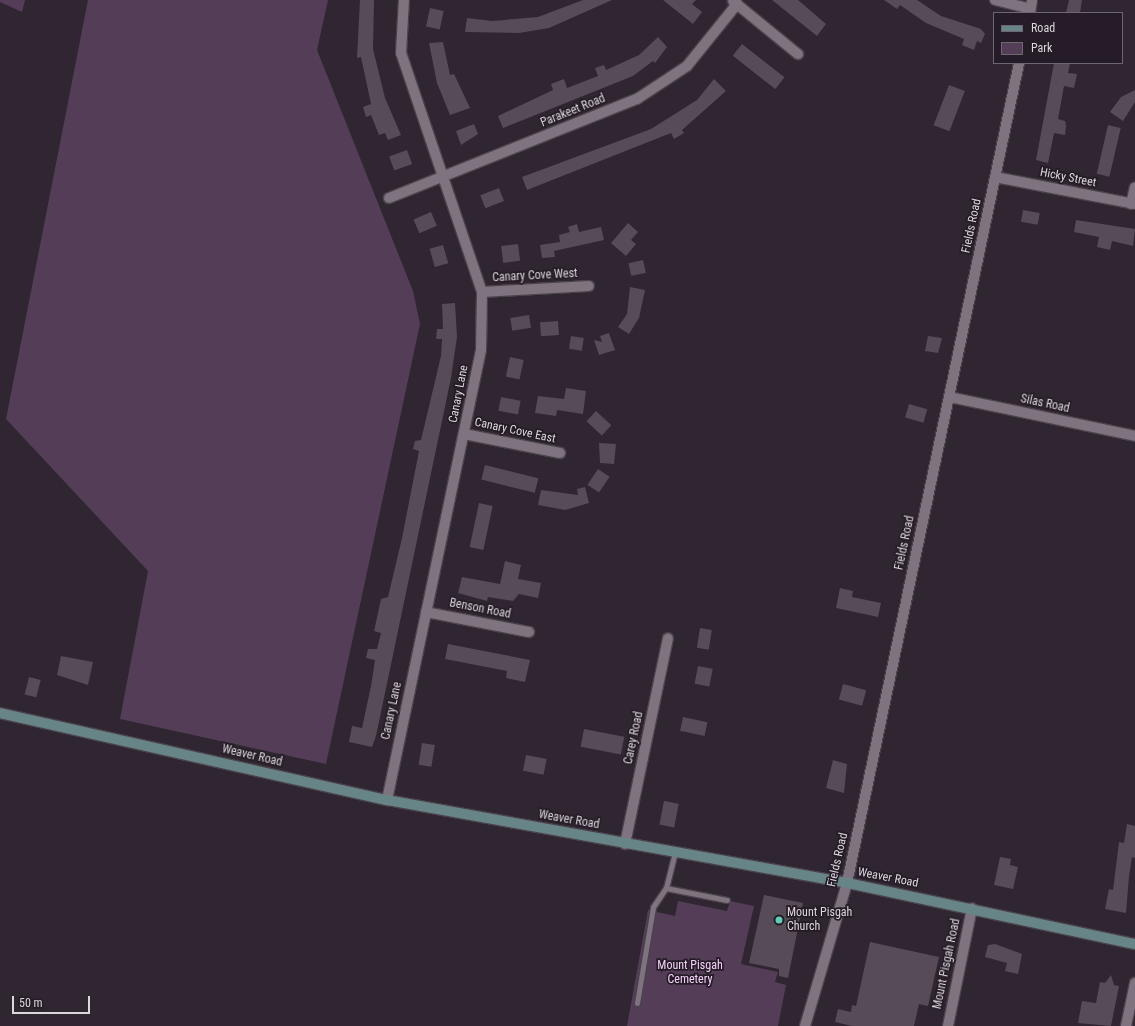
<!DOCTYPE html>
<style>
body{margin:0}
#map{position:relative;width:1135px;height:1026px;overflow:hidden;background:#2f2631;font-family:"Roboto Condensed",sans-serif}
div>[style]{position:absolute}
.green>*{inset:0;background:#533d57}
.building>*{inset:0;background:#564b57;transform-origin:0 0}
.roads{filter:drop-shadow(1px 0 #4a434c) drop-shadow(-1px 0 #4a434c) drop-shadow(0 1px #4a434c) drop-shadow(0 -1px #4a434c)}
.service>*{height:5px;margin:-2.5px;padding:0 2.5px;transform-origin:2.5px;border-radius:2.5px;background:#7e737f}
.minor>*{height:10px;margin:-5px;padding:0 5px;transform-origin:5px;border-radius:5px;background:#7e737f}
.tertiary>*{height:10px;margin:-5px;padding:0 5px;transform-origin:5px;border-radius:5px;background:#7e737f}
.secondary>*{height:10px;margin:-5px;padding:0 5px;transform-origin:5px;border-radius:5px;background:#678587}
.dots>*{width:11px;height:11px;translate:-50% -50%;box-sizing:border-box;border:2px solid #251c27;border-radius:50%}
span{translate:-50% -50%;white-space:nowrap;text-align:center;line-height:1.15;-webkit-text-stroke:3.5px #251c27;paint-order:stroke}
.street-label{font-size:12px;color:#dcd6dd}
.poi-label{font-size:12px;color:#dcd6dd}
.left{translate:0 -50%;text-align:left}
.park-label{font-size:12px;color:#f6d2fb}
.legend{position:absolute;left:993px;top:12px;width:130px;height:52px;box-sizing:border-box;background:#251c27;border:1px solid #6e6670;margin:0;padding:5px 7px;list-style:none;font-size:12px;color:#dcd6dd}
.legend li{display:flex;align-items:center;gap:8px;height:20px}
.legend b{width:20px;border:1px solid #6e6670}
.scale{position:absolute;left:12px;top:996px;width:78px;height:18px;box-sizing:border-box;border:2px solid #dcd6dd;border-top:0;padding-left:5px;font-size:12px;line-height:14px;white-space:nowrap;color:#dcd6dd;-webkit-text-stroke:3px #251c27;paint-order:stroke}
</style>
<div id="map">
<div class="green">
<i style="clip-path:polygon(0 0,25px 0,22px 12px,0 2px)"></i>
<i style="clip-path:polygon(88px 0,328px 0,317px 50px,413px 291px,420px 324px,326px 764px,120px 719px,148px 571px,6px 419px)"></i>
<i style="clip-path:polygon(678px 901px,727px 911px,730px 901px,754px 906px,741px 964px,778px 972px,775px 982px,786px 985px,778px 1026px,627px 1026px,648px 910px,675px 916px)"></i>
</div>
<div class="building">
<i style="clip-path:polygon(360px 0,374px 0,373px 49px,385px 98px,401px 135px,388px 140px,385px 133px,379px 135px,371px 115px,366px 117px,363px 107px,371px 104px,361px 57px,357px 58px)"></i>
<i style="clip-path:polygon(583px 0,612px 0,549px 28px,519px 33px,465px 32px,467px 18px,492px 21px,538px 17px)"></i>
<i style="clip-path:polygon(663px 0,696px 0,692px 4px,702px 12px,693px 24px)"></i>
<i style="clip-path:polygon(772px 0,798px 0,826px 24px,817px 36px)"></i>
<i style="clip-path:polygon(884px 0,917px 0,941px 16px,981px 29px,985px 34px,981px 43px,977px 41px,974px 50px,962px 45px,964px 39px,926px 23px,900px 5px,897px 9px)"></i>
<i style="clip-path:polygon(1069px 0,1082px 0,1080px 13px,1066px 13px)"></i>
<i style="left:430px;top:8px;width:14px;height:19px;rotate:12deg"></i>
<i style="clip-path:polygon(658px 37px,667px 47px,655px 63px,653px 61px,633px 76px,503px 128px,498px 116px,553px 90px,551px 84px,564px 79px,567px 88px,598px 76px,595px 68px,604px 65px,606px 70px,639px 55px)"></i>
<i style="clip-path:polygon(443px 42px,450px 75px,454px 74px,470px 108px,450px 115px,437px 83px,429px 43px)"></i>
<i style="left:742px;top:44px;width:54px;height:15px;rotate:38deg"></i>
<i style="clip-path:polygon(1054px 63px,1070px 63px,1068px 73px,1077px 74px,1074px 88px,1064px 86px,1058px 119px,1065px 121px,1066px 126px,1065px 135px,1054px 133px,1048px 163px,1036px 160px)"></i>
<i style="clip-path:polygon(714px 79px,726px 91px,682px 130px,684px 133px,674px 139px,671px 133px,527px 190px,522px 177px,651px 129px,697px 100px)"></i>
<i style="left:949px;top:85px;width:17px;height:43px;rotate:21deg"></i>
<i style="clip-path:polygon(1135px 90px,1135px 102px,1123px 121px,1110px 112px,1121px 97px)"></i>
<i style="clip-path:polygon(474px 124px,478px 134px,461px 145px,456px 131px)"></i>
<i style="left:1108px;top:125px;width:13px;height:50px;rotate:13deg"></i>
<i style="left:407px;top:150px;width:15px;height:19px;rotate:70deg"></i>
<i style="left:499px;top:188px;width:14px;height:20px;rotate:69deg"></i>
<i style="left:1023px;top:210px;width:17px;height:12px;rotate:10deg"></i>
<i style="left:431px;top:212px;width:15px;height:19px;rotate:67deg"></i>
<i style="clip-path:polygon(1076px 220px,1135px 229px,1133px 246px,1112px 241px,1110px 250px,1097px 247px,1099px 237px,1074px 232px)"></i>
<i style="clip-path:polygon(628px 223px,638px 232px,631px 240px,636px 244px,626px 256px,611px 243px)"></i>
<i style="clip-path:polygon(577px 224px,579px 232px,601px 227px,604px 240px,554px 251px,555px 257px,542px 258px,540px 245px,560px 242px,559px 235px,570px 232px,568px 227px)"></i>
<i style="left:518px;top:244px;width:17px;height:17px;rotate:83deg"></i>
<i style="left:443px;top:245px;width:19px;height:14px;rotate:74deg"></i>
<i style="left:643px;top:260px;width:13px;height:15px;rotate:77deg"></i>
<i style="clip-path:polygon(630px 287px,645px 290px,639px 318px,629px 334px,618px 327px,627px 314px)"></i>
<i style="clip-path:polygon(455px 303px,457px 337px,451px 378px,376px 736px,372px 747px,349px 742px,352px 726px,362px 728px,371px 686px,375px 660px,366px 658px,368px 649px,377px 649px,381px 633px,374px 631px,381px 599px,388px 597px,402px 538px,419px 451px,413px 449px,415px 441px,421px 440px,441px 356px,442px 339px,436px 339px,437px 329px,443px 329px,442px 304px)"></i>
<i style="left:529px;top:315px;width:13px;height:19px;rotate:81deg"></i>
<i style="left:558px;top:321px;width:14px;height:18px;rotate:86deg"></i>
<i style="clip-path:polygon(609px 333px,615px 350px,599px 355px,594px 340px,602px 342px,600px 336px)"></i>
<i style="left:571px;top:336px;width:13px;height:13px;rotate:9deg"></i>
<i style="clip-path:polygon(928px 336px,942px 338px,938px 353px,925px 351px)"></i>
<i style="left:510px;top:357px;width:14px;height:20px;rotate:12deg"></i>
<i style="clip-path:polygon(566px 388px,586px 391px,583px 414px,557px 410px,556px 416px,535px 413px,538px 396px,564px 399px)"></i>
<i style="left:501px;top:397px;width:20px;height:14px;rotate:11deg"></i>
<i style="left:909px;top:404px;width:19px;height:14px;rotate:16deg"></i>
<i style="left:596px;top:411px;width:21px;height:14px;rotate:43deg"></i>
<i style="clip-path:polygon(599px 443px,616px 444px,614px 464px,600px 463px)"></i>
<i style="left:485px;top:465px;width:55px;height:15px;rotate:14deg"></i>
<i style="left:598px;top:469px;width:14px;height:19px;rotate:34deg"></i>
<i style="clip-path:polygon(585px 487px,589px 503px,565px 510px,538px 505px,541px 490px,578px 495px,577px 489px)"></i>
<i style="left:479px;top:503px;width:14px;height:45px;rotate:12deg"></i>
<i style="clip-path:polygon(505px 561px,521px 565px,518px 579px,541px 583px,538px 598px,519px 594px,513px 601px,488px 597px,487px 601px,458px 593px,462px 577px,500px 584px)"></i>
<i style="clip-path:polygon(840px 588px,853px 591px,852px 597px,881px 603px,878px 617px,836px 608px)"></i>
<i style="left:700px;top:628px;width:12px;height:20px;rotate:9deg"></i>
<i style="clip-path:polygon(448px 644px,530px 660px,525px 682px,506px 678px,507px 671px,445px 659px)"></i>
<i style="clip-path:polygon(61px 656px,93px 662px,88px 685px,57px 675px)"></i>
<i style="left:698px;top:666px;width:15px;height:18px;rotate:11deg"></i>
<i style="left:29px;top:677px;width:12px;height:18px;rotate:14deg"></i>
<i style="left:843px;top:684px;width:24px;height:16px;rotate:15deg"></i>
<i style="left:683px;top:717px;width:25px;height:14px;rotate:12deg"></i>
<i style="left:584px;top:729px;width:41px;height:18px;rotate:11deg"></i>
<i style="left:422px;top:743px;width:13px;height:22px;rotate:9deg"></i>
<i style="left:526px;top:755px;width:21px;height:16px;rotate:11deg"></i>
<i style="clip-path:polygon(833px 760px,847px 764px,844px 793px,826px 788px)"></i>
<i style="left:664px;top:801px;width:15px;height:24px;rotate:11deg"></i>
<i style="clip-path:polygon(1127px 824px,1135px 826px,1135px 858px,1132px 857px,1129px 876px,1126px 913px,1105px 909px,1109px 889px,1113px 890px,1119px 842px,1124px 843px)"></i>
<i style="clip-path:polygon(1000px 857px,1011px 859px,1010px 865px,1018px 867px,1013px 889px,994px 885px)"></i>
<i style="clip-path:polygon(764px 895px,803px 903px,788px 978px,779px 976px,779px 969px,749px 963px)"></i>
<i style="clip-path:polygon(870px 942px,939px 957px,928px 1006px,919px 1004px,914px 1026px,852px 1026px,835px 1022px,838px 1009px,851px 1012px,852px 1005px,856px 1006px)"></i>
<i style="clip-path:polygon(995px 944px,1022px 954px,1018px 974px,1005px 971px,1007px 963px,985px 957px,988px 945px)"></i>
<i style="clip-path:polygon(1111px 975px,1114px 985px,1119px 986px,1111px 1026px,1078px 1023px,1082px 1001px,1096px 1003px,1100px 982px,1105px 983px)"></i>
</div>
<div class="roads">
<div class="service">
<i style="left:675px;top:852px;width:37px;rotate:104deg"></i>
<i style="left:666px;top:888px;width:62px;rotate:11.1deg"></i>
<i style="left:637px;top:1003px;width:97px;rotate:-80.5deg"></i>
<i style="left:653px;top:907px;width:23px;rotate:-56deg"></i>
</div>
<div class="minor">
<i style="left:995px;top:0;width:36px;rotate:14deg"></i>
<i style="left:733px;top:1px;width:84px;rotate:39.2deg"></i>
<i style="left:995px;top:177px;width:143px;rotate:10.9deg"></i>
<i style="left:389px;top:198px;width:267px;rotate:-21.8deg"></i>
<i style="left:637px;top:99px;width:60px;rotate:-33.4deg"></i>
<i style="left:687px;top:66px;width:80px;rotate:-51.1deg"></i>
<i style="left:1131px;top:204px;width:17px;rotate:-77deg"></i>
<i style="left:482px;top:292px;width:107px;rotate:-3.2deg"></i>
<i style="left:949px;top:397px;width:190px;rotate:11.8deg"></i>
<i style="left:464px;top:434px;width:98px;rotate:11.2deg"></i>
<i style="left:426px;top:612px;width:105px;rotate:11deg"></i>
<i style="left:387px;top:800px;width:460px;rotate:-78.2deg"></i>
<i style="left:481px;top:350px;width:58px;rotate:-89deg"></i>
<i style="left:482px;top:292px;width:252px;rotate:-108.7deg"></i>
<i style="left:401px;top:53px;width:53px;rotate:-86.8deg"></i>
<i style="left:625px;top:844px;width:210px;rotate:-78.2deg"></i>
<i style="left:805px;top:1026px;width:149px;rotate:-73.6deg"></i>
<i style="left:948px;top:1026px;width:120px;rotate:-78.5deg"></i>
<i style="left:1126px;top:1026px;width:44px;rotate:-78.2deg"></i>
</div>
<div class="tertiary">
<i style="left:1030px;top:13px;width:13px;rotate:-81deg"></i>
<i style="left:847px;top:883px;width:838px;rotate:-78.15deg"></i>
</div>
<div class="secondary">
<i style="left:0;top:713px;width:397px;rotate:12.7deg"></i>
<i style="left:387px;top:800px;width:467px;rotate:10.2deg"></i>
<i style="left:847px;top:883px;width:294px;rotate:12deg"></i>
</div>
</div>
<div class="dots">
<i style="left:779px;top:920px;background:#5eceb8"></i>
</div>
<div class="street-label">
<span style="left:573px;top:111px;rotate:-22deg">Parakeet Road</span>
<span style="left:1068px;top:178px;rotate:11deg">Hicky Street</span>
<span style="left:972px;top:226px;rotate:-78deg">Fields Road</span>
<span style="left:535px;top:276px;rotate:-3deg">Canary Cove West</span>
<span style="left:459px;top:394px;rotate:-79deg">Canary Lane</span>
<span style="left:1045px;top:404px;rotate:12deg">Silas Road</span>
<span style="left:515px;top:431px;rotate:12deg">Canary Cove East</span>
<span style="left:905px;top:543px;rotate:-78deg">Fields Road</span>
<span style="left:480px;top:609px;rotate:11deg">Benson Road</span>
<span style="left:392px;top:711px;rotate:-78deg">Canary Lane</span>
<span style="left:634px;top:738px;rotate:-78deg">Carey Road</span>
<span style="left:252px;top:756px;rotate:13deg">Weaver Road</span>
<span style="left:569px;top:820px;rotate:10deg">Weaver Road</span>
<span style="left:838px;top:860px;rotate:-77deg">Fields Road</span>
<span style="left:888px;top:878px;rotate:11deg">Weaver Road</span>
<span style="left:947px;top:964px;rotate:-78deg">Mount Pisgah Road</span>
</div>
<div class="poi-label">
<span class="left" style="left:787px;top:920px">Mount Pisgah<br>Church</span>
</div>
<div class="park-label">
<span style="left:690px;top:973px">Mount Pisgah<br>Cemetery</span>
</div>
<ul class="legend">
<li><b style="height:5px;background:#678587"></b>Road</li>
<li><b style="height:11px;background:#533d57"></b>Park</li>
</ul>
<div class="scale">50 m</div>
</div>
